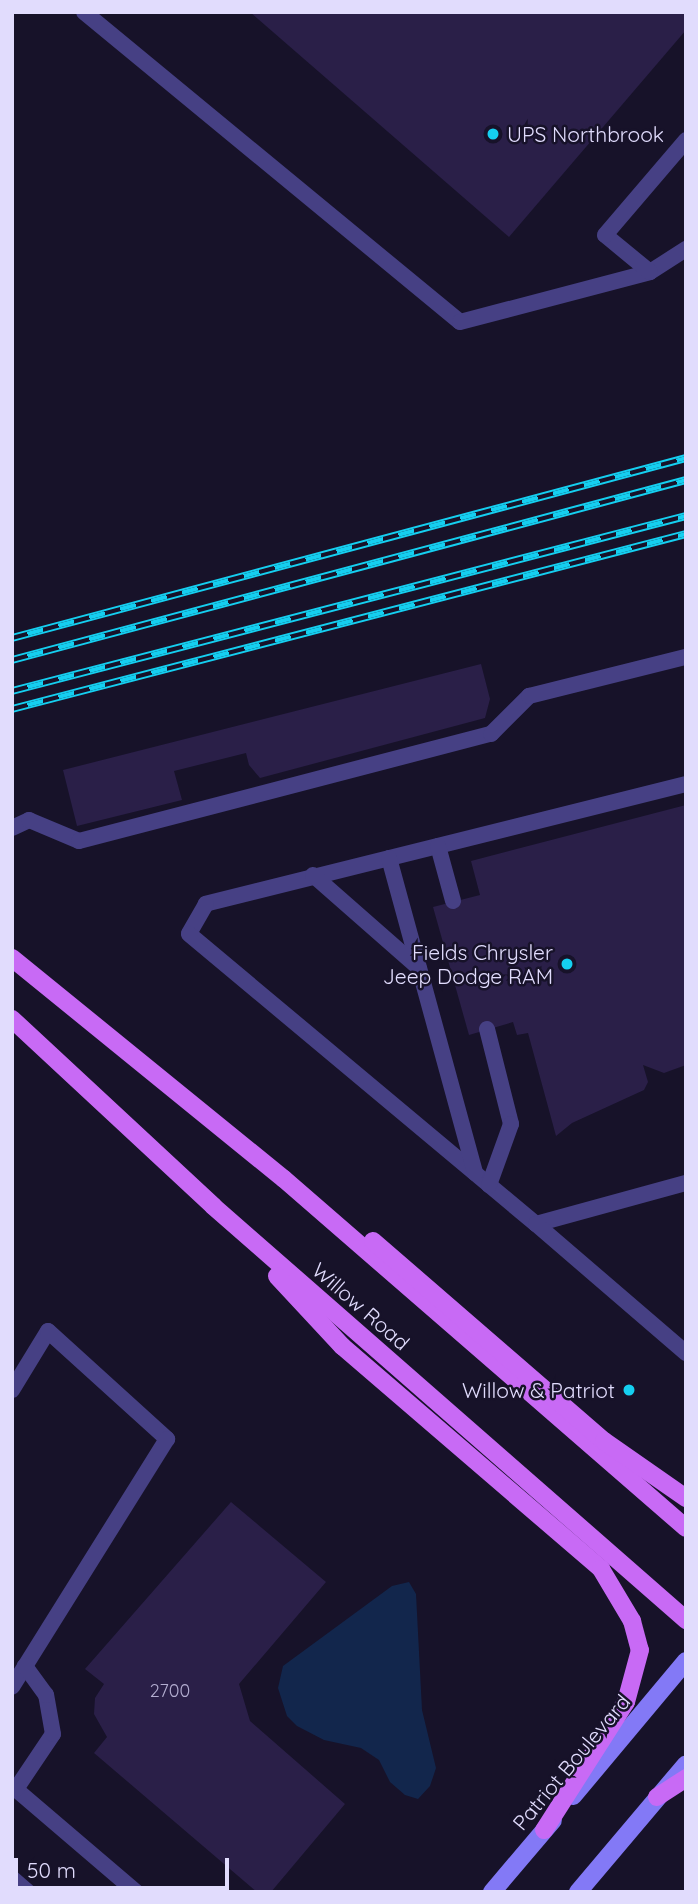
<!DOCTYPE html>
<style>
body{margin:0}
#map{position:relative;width:698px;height:1904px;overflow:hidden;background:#171229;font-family:Quicksand,sans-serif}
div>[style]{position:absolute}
.water>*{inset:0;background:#12264c}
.building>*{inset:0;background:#2a1f48}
.lane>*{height:16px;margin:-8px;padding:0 8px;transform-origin:8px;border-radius:8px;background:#464084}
.secondary>*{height:18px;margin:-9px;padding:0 9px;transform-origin:9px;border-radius:9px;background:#8379f6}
.primary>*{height:18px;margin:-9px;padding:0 9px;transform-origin:9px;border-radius:9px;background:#c86af5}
.rail>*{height:8px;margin-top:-4px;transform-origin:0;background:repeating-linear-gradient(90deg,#171229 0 16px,#15cff0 0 32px);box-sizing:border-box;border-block:2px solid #15cff0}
.dots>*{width:19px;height:19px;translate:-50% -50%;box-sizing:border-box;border:4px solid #171229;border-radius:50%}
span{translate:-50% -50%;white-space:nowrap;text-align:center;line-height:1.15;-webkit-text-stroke:5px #171229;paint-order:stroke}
.number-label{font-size:18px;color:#b3add0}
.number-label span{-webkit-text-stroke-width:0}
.poi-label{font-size:21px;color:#e1dcfd}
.left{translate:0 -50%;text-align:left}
.right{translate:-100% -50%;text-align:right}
.street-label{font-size:21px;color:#e1dcfd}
.frame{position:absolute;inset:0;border:14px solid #e1dcfd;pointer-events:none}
.scale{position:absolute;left:14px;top:1858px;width:215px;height:32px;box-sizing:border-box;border:4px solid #e1dcfd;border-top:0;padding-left:9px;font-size:21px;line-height:24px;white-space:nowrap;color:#e1dcfd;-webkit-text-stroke:5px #171229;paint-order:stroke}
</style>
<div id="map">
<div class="water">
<i style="clip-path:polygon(409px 1582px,416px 1594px,422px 1710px,436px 1768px,430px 1786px,418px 1799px,405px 1795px,390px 1782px,379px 1760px,361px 1748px,324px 1740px,297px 1726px,287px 1716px,278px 1688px,283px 1666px,392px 1586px)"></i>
</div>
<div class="building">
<i style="clip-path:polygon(250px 12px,686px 12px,686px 30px,509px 237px)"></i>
<i style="clip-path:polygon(481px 664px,490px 699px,485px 718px,260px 778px,249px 765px,246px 753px,174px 771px,182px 800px,77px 826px,63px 770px)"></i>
<i style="clip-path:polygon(686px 805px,686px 1065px,664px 1073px,643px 1065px,648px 1082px,644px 1090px,572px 1123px,556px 1136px,528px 1033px,517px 1035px,513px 1022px,469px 1035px,433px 907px,480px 895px,471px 861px)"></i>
<i style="clip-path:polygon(231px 1502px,326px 1582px,239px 1684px,250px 1721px,345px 1804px,271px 1892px,257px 1892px,94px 1753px,107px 1737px,94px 1714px,95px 1698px,104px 1684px,85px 1669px)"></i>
</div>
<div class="lane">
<i style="left:84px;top:12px;width:487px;rotate:39.5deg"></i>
<i style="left:460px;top:322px;width:196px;rotate:-14.7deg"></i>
<i style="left:650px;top:272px;width:43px;rotate:-32.6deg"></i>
<i style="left:650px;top:272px;width:58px;rotate:-140.6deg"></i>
<i style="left:605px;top:235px;width:125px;rotate:-49.5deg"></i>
<i style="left:686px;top:784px;width:495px;rotate:166deg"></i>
<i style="left:206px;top:904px;width:34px;rotate:120deg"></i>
<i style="left:189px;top:934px;width:452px;rotate:39.9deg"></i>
<i style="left:536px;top:1224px;width:156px;rotate:-15.3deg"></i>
<i style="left:12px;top:828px;width:19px;rotate:-25deg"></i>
<i style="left:29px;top:820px;width:54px;rotate:22.8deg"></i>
<i style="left:79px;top:841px;width:426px;rotate:-14.6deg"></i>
<i style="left:491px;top:734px;width:54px;rotate:-45deg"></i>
<i style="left:529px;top:696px;width:162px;rotate:-14deg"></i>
<i style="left:438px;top:846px;width:57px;rotate:74.7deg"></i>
<i style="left:389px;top:858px;width:327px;rotate:74.7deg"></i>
<i style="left:313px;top:875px;width:141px;rotate:41.3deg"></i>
<i style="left:487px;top:1029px;width:98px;rotate:75.8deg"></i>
<i style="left:511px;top:1124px;width:65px;rotate:109.8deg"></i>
<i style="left:536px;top:1224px;width:198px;rotate:40.7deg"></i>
<i style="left:12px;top:1390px;width:69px;rotate:-58.6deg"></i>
<i style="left:48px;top:1331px;width:161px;rotate:42.2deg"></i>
<i style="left:167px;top:1439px;width:292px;rotate:122deg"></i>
<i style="left:12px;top:1786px;width:163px;rotate:40.5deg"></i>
<i style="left:16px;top:1789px;width:66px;rotate:-56.1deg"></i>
<i style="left:53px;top:1734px;width:40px;rotate:-100deg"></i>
<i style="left:46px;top:1695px;width:36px;rotate:-126deg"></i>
<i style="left:12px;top:1878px;width:21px;rotate:41deg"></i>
</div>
<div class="secondary">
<i style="left:573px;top:1796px;width:176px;rotate:-50.1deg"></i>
<i style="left:492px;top:1892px;width:94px;rotate:-49.7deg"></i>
<i style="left:578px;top:1892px;width:167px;rotate:-49.8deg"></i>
</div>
<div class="primary">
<i style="left:12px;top:958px;width:350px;rotate:39.1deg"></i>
<i style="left:284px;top:1179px;width:532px;rotate:40.96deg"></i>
<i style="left:12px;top:1019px;width:275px;rotate:42.9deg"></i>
<i style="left:213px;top:1206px;width:629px;rotate:41.19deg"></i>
<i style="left:373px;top:1241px;width:306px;rotate:40.9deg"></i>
<i style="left:604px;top:1441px;width:100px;rotate:34.8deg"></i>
<i style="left:277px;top:1276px;width:96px;rotate:47.1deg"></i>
<i style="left:342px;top:1346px;width:342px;rotate:40.7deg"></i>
<i style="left:601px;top:1569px;width:61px;rotate:59.2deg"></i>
<i style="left:632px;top:1621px;width:30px;rotate:75deg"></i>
<i style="left:640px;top:1650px;width:54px;rotate:105.1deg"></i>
<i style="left:626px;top:1702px;width:152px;rotate:122.6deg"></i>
<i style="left:657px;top:1797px;width:35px;rotate:-33deg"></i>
</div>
<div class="rail">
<i style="left:12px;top:638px;width:698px;rotate:-14.95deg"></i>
<i style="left:12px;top:660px;width:698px;rotate:-14.95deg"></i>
<i style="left:12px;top:691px;width:696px;rotate:-14.56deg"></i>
<i style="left:12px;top:709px;width:696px;rotate:-14.56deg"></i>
</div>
<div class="dots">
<i style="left:493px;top:134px;background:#15cff0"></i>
<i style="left:567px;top:964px;background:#15cff0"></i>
<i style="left:629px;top:1390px;background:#15cff0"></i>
</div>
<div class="number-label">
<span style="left:170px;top:1691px">2700</span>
</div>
<div class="poi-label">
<span class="left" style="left:507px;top:134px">UPS Northbrook</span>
<span class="right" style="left:553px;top:964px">Fields Chrysler<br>Jeep Dodge RAM</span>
<span class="right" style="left:615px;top:1390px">Willow &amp; Patriot</span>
</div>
<div class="street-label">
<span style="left:361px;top:1306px;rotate:41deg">Willow Road</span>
<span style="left:571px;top:1762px;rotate:-50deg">Patriot Boulevard</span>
</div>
<div class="frame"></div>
<div class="scale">50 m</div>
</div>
